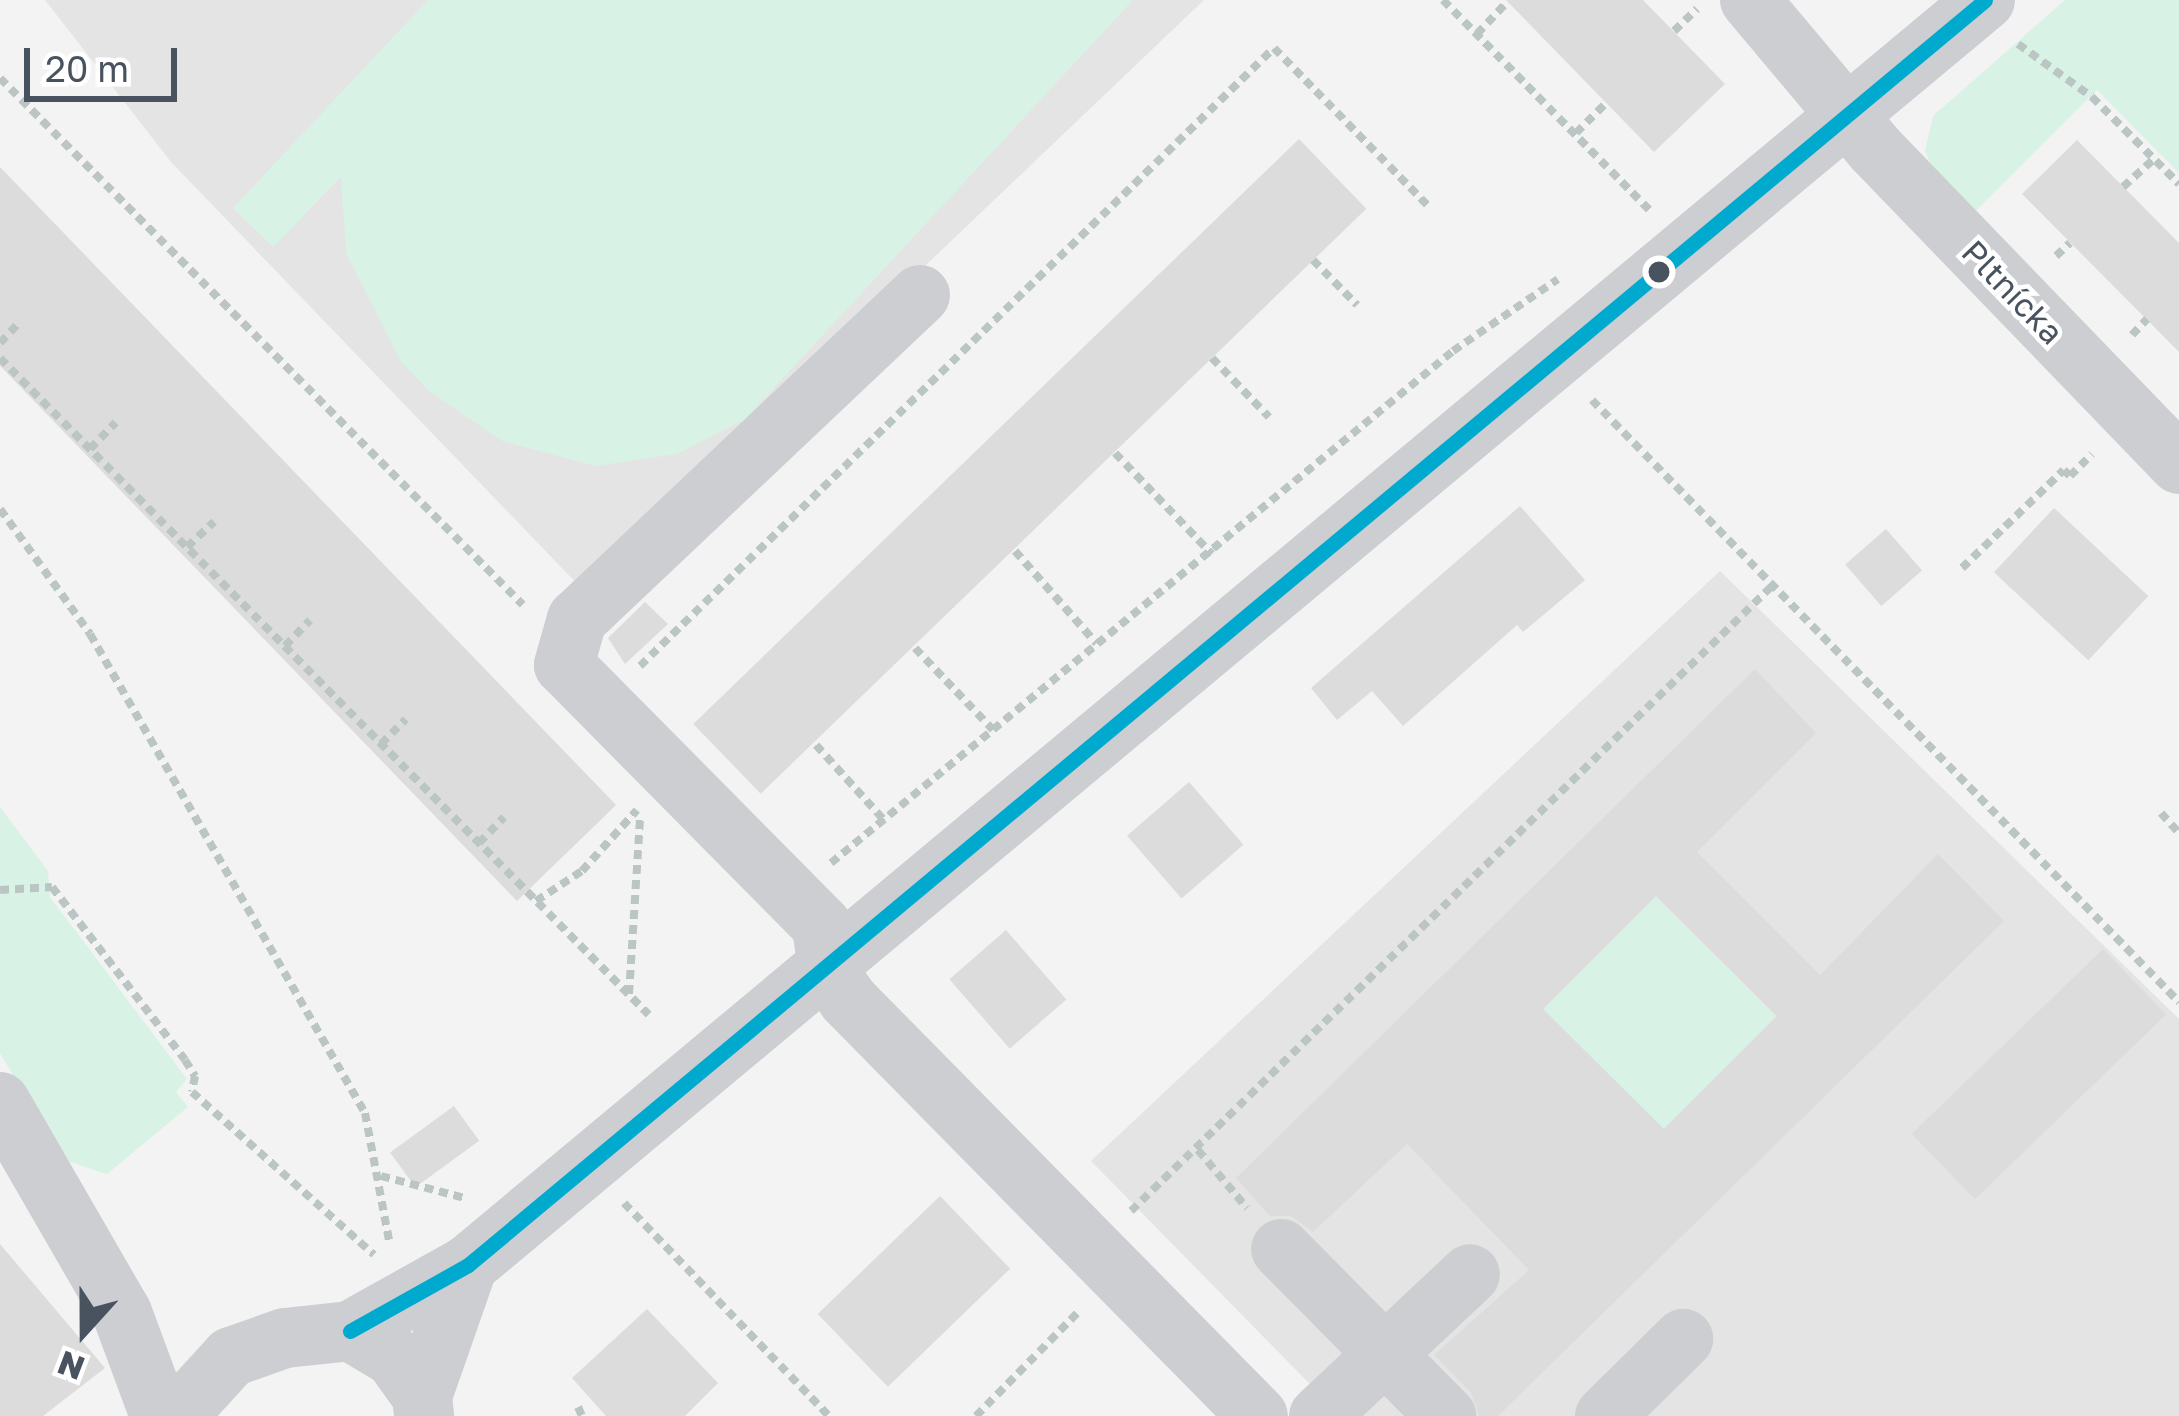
<!DOCTYPE html>
<meta charset="utf-8">
<style>
body{margin:0}
#map{position:relative;width:2179px;height:1416px;overflow:hidden;background:#f3f3f3;font-family:"Golos Text",sans-serif}
div>[style]{position:absolute}
.education>*{inset:0;background:#e5e4e5}
.green>*{inset:0;background:#d8f2e5;transform-origin:0 0}
.building>*{inset:0;background:#dcdcdd;transform-origin:0 0}
.path>*{height:8px;margin-top:-4px;transform-origin:0;background:repeating-linear-gradient(90deg,#bbc6c4 0 9px,transparent 0 15px)}
.minor>*{height:60px;margin:-30px;padding:0 30px;transform-origin:30px;border-radius:30px;background:#cdced1}
.bus-1>*{height:15px;margin:-7.5px;padding:0 7.5px;transform-origin:7.5px;border-radius:7.5px;background:#00a9ce}
.dots>*{width:33px;height:33px;translate:-50% -50%;box-sizing:border-box;border:6px solid #fff;border-radius:50%}
span{translate:-50% -50%;white-space:nowrap;text-align:center;line-height:1.15;-webkit-text-stroke:9px #fff;paint-order:stroke}
.street-label{font-size:33px;color:#495360}
.north{position:absolute;left:24px;top:1272px;width:120px;height:120px;-webkit-text-stroke:9px #fff;paint-order:stroke;rotate:201deg;font-size:33px;font-weight:700;line-height:48px;text-align:center;color:#495360}
.north::after{content:'';display:block;margin:auto;width:42px;height:54px;background:#495360;clip-path:polygon(50% 0,100% 100%,50% 72%,0 100%)}
.scale{position:absolute;left:24px;top:48px;width:153px;height:54px;box-sizing:border-box;border:6px solid #495360;border-top:0;padding-left:15px;font-size:36px;line-height:42px;white-space:nowrap;color:#495360;-webkit-text-stroke:9px #fff;paint-order:stroke}
</style>
<div id="map">
<div class="education">
<i style="clip-path:polygon(45px 0,1204px 0,584px 591px,171px 162px)"></i>
<i style="clip-path:polygon(1720px 571px,2179px 1019px,2179px 1416px,1341px 1416px,1091px 1161px)"></i>
</div>
<div class="green">
<i style="clip-path:polygon(428px 0,1133px 0,745px 419px,677px 454px,595px 466px,502px 441px,429px 391px,400px 360px,346px 253px,341px 177px,273px 247px,233px 208px)"></i>
<i style="clip-path:polygon(2065px 0,2179px 0,2179px 173px,2097px 90px,1971px 216px,1939px 182px,1925px 151px,1933px 116px)"></i>
<i style="clip-path:polygon(0 807px,48px 871px,50px 897px,187px 1079px,176px 1092px,188px 1107px,107px 1174px,64px 1160px,0 1053px)"></i>
<i style="left:1656px;top:896px;width:170px;height:160px;rotate:45deg"></i>
</div>
<div class="building">
<i style="clip-path:polygon(1506px 0,1643px 0,1725px 84px,1654px 152px)"></i>
<i style="left:1299px;top:139px;width:97px;height:842px;rotate:46deg"></i>
<i style="clip-path:polygon(2077px 140px,2179px 243px,2179px 352px,2022px 194px)"></i>
<i style="left:0;top:167px;width:887px;height:138px;rotate:46deg"></i>
<i style="clip-path:polygon(1520px 506px,1585px 580px,1523px 632px,1517px 625px,1403px 726px,1372px 691px,1337px 720px,1311px 688px)"></i>
<i style="left:2054px;top:508px;width:129px;height:88px;rotate:43deg"></i>
<i style="left:1886px;top:529px;width:55px;height:54px;rotate:49deg"></i>
<i style="clip-path:polygon(645px 602px,668px 624px,625px 664px,608px 638px)"></i>
<i style="clip-path:polygon(evenodd,1755px 669px,1816px 733px,1697px 852px,1820px 975px,1938px 854px,2004px 921px,1498px 1416px,1479px 1416px,1471px 1393px,1434px 1355px,1529px 1270px,1407px 1144px,1313px 1232px,1291px 1216px,1270px 1216px,1236px 1178px,1755px 669px,1656px 896px,1777px 1016px,1664px 1129px,1543px 1009px,1656px 896px)"></i>
<i style="left:1189px;top:782px;width:83px;height:82px;rotate:49deg"></i>
<i style="left:1006px;top:930px;width:92px;height:75px;rotate:49deg"></i>
<i style="left:2103px;top:949px;width:91px;height:266px;rotate:46deg"></i>
<i style="left:454px;top:1106px;width:43px;height:79px;rotate:54deg"></i>
<i style="left:940px;top:1196px;width:101px;height:170px;rotate:46deg"></i>
<i style="clip-path:polygon(0 1244px,105px 1368px,43px 1416px,0 1416px)"></i>
<i style="clip-path:polygon(647px 1309px,718px 1383px,685px 1416px,606px 1416px,572px 1378px)"></i>
</div>
<div class="path">
<i style="left:1443px;top:0;width:296px;rotate:45.5deg"></i>
<i style="left:1674px;top:31px;width:32px;rotate:-44deg"></i>
<i style="left:1477px;top:34px;width:44px;rotate:-46.8deg"></i>
<i style="left:2018px;top:44px;width:91px;rotate:35.6deg"></i>
<i style="left:2092px;top:97px;width:123px;rotate:45deg"></i>
<i style="left:0;top:78px;width:742px;rotate:45.22deg"></i>
<i style="left:1576px;top:133px;width:42px;rotate:-45deg"></i>
<i style="left:2123px;top:187px;width:42px;rotate:-42.1deg"></i>
<i style="left:2056px;top:256px;width:19px;rotate:-43deg"></i>
<i style="left:1313px;top:260px;width:63px;rotate:45.6deg"></i>
<i style="left:2132px;top:335px;width:22px;rotate:-47deg"></i>
<i style="left:0;top:343px;width:26px;rotate:-47deg"></i>
<i style="left:0;top:358px;width:923px;rotate:45.35deg"></i>
<i style="left:1212px;top:358px;width:82px;rotate:46deg"></i>
<i style="left:1592px;top:400px;width:841px;rotate:45.72deg"></i>
<i style="left:90px;top:449px;width:37px;rotate:-46deg"></i>
<i style="left:1115px;top:453px;width:140px;rotate:46.2deg"></i>
<i style="left:0;top:509px;width:154px;rotate:54.2deg"></i>
<i style="left:90px;top:634px;width:552px;rotate:60.14deg"></i>
<i style="left:365px;top:1113px;width:134px;rotate:79.3deg"></i>
<i style="left:187px;top:547px;width:37px;rotate:-43deg"></i>
<i style="left:1015px;top:551px;width:123px;rotate:48.6deg"></i>
<i style="left:1962px;top:568px;width:141px;rotate:-43.9deg"></i>
<i style="left:2064px;top:470px;width:8px;rotate:45deg"></i>
<i style="left:2070px;top:476px;width:31px;rotate:-45deg"></i>
<i style="left:285px;top:646px;width:36px;rotate:-46deg"></i>
<i style="left:915px;top:648px;width:113px;rotate:46.4deg"></i>
<i style="left:640px;top:666px;width:885px;rotate:-44.27deg"></i>
<i style="left:1274px;top:48px;width:225px;rotate:45.7deg"></i>
<i style="left:381px;top:744px;width:35px;rotate:-45deg"></i>
<i style="left:816px;top:745px;width:101px;rotate:47.8deg"></i>
<i style="left:2161px;top:813px;width:27px;rotate:48deg"></i>
<i style="left:479px;top:843px;width:36px;rotate:-46deg"></i>
<i style="left:831px;top:863px;width:806px;rotate:-39.46deg"></i>
<i style="left:1453px;top:351px;width:127px;rotate:-34.4deg"></i>
<i style="left:0;top:890px;width:52px;rotate:-3.3deg"></i>
<i style="left:52px;top:887px;width:218px;rotate:52.4deg"></i>
<i style="left:185px;top:1060px;width:19px;rotate:58deg"></i>
<i style="left:195px;top:1076px;width:16px;rotate:101deg"></i>
<i style="left:192px;top:1092px;width:244px;rotate:41.8deg"></i>
<i style="left:536px;top:901px;width:55px;rotate:-33.1deg"></i>
<i style="left:582px;top:871px;width:82px;rotate:-48deg"></i>
<i style="left:629px;top:994px;width:176px;rotate:-86.4deg"></i>
<i style="left:1198px;top:1150px;width:76px;rotate:49.8deg"></i>
<i style="left:381px;top:1176px;width:86px;rotate:14.8deg"></i>
<i style="left:624px;top:1203px;width:296px;rotate:46.1deg"></i>
<i style="left:1131px;top:1211px;width:897px;rotate:-44.28deg"></i>
<i style="left:578px;top:1407px;width:10px;rotate:66deg"></i>
<i style="left:976px;top:1416px;width:148px;rotate:-45.5deg"></i>
</div>
<div class="minor">
<i style="left:1750px;top:0;width:194px;rotate:50deg"></i>
<i style="left:1875px;top:149px;width:438px;rotate:46deg"></i>
<i style="left:920px;top:295px;width:472px;rotate:136.6deg"></i>
<i style="left:577px;top:619px;width:48px;rotate:105.8deg"></i>
<i style="left:564px;top:665px;width:367px;rotate:45.3deg"></i>
<i style="left:822px;top:926px;width:45px;rotate:82.4deg"></i>
<i style="left:828px;top:971px;width:35px;rotate:55deg"></i>
<i style="left:848px;top:1000px;width:584px;rotate:45.42deg"></i>
<i style="left:0;top:1102px;width:244px;rotate:60deg"></i>
<i style="left:122px;top:1313px;width:110px;rotate:69.7deg"></i>
<i style="left:1281px;top:1249px;width:235px;rotate:45.3deg"></i>
<i style="left:350px;top:1331px;width:135px;rotate:-29.2deg"></i>
<i style="left:468px;top:1265px;width:1975px;rotate:-39.82deg"></i>
<i style="left:422px;top:1396px;width:139px;rotate:-70.7deg"></i>
<i style="left:177px;top:1416px;width:80px;rotate:-47.5deg"></i>
<i style="left:231px;top:1357px;width:57px;rotate:-19.4deg"></i>
<i style="left:285px;top:1338px;width:65px;rotate:-6.1deg"></i>
<i style="left:350px;top:1331px;width:51px;rotate:30.6deg"></i>
<i style="left:394px;top:1357px;width:48px;rotate:54.3deg"></i>
<i style="left:422px;top:1396px;width:20px;rotate:84deg"></i>
<i style="left:1319px;top:1416px;width:207px;rotate:-43.2deg"></i>
<i style="left:1605px;top:1416px;width:110px;rotate:-44.6deg"></i>
</div>
<div class="bus-1">
<i style="left:350px;top:1331px;width:135px;rotate:-29.2deg"></i>
<i style="left:468px;top:1265px;width:1975px;rotate:-39.82deg"></i>
</div>
<div class="dots">
<i style="left:1659px;top:272px;background:#495360"></i>
</div>
<div class="street-label">
<span style="left:2013px;top:292px;rotate:46deg">Pltnícka</span>
</div>
<div class="north">N</div>
<div class="scale">20 m</div>
</div>
